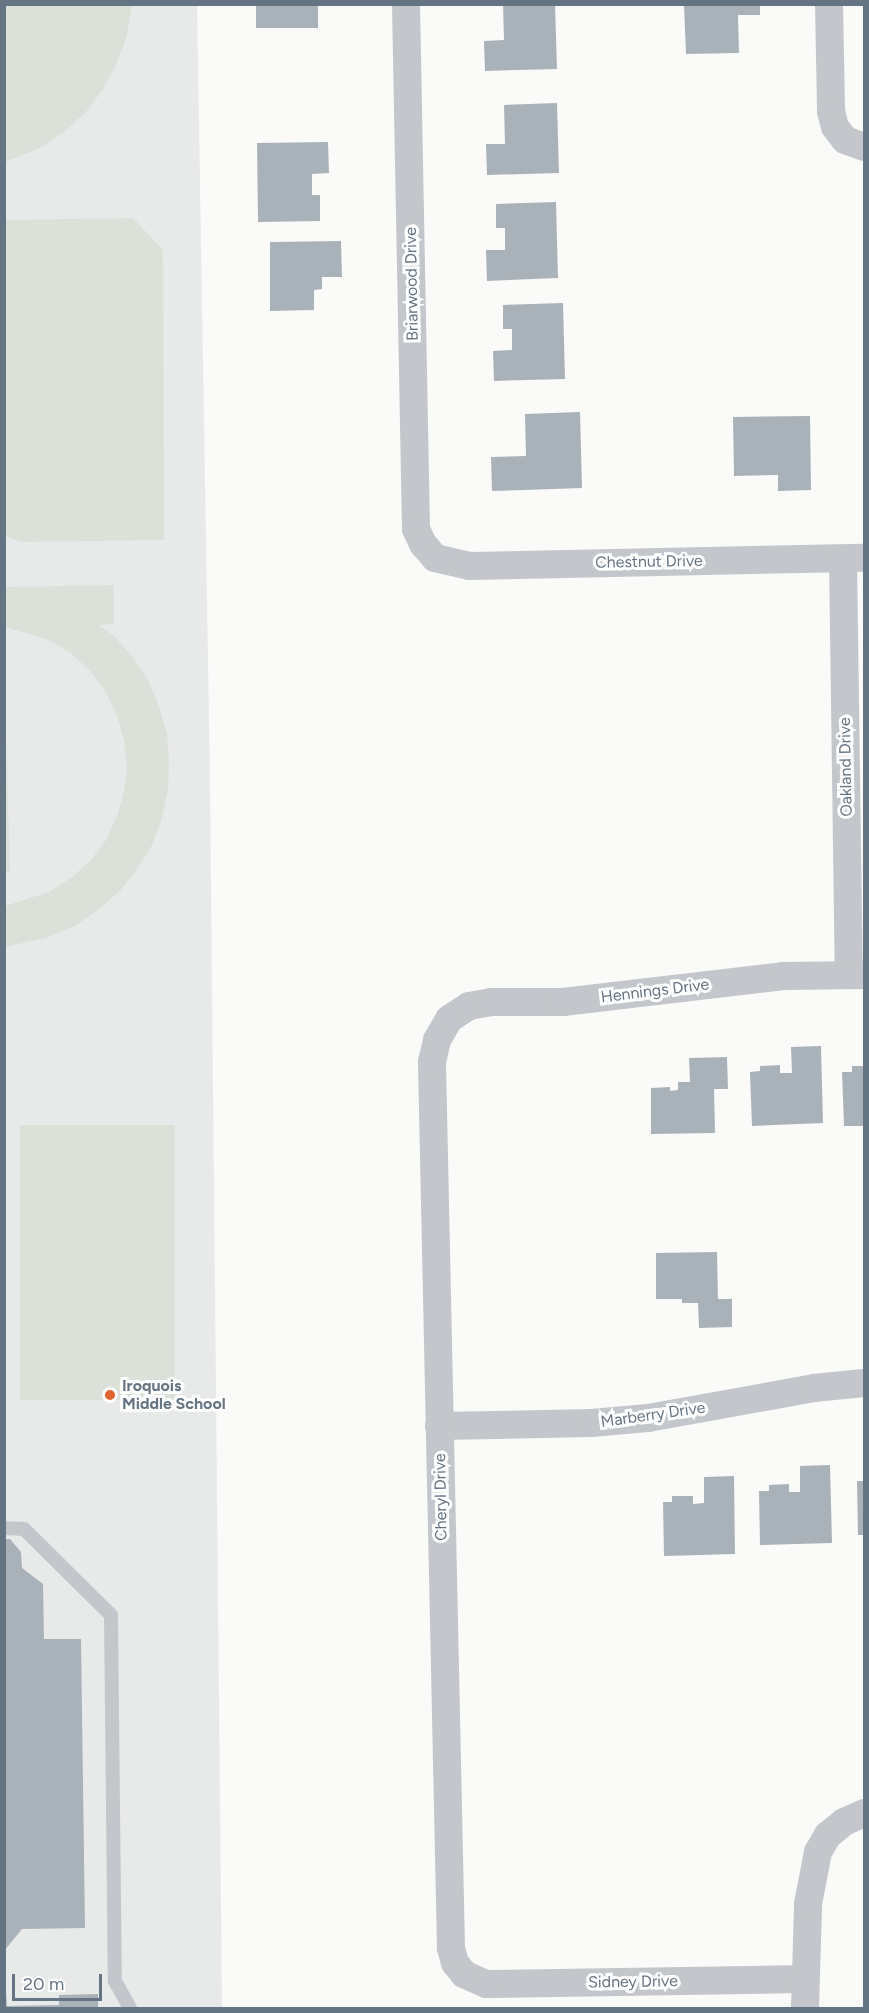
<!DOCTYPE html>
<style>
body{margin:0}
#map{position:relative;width:869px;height:2013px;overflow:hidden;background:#fafaf8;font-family:Figtree,sans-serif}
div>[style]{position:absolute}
.built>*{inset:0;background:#e8e9e9}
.green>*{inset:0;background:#dbe1d9;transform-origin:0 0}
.building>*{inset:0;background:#aab2b9;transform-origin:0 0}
.lane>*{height:14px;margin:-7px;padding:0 7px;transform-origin:7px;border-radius:7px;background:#c3c7cb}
.street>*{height:28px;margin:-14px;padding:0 14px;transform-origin:14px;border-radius:14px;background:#c3c7cb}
.dots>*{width:16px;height:16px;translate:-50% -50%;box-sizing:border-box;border:3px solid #fff;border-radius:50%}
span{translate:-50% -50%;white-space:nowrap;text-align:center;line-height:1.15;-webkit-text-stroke:6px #fff;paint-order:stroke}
.street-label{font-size:16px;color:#657482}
.poi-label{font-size:16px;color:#657482;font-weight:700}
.left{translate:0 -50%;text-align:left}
.frame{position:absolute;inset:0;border:6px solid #657482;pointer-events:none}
.scale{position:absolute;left:12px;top:1974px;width:90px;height:27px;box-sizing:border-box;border:3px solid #657482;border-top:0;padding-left:8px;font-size:18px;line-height:21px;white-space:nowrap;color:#657482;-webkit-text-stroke:4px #fff;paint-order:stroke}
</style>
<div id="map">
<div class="built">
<i style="clip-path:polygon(5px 5px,197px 5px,210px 781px,222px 2008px,5px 2008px)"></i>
</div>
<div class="green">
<i style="clip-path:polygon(5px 4px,132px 5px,127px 35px,117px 63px,103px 89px,86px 112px,64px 132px,40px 148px,5px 162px)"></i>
<i style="clip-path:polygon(133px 218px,163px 250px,164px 540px,21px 542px,5px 536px,5px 220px)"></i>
<i style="clip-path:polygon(114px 585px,114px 624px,98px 625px,113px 635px,132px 656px,148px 680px,159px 706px,167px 734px,169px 762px,168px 790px,162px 818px,152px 845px,137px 869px,120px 891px,98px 910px,75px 926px,49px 937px,5px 947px,5px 906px,49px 892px,71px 878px,90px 861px,106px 840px,117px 816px,124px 792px,127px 766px,124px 740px,117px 715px,105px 691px,90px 671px,71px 653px,48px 640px,5px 627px,5px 587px)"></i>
<i style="clip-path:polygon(4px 669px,10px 872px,4px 872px)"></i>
<i style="left:175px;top:1125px;width:275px;height:155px;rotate:90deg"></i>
</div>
<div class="building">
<i style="left:256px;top:4px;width:62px;height:24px"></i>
<i style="clip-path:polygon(503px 4px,555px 4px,557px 69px,485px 71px,484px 41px,504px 40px)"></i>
<i style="clip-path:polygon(684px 5px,760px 5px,760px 15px,738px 15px,739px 53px,686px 54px)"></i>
<i style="clip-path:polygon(557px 103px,559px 173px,487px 175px,486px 144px,505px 144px,504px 105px)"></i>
<i style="clip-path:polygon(328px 142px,329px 173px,312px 174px,312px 195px,320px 195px,320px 221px,258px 222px,257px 143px)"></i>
<i style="clip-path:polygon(556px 202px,558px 278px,487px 281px,486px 250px,505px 250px,505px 228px,496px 228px,496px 204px)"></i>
<i style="clip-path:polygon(341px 241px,342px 277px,322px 277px,322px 289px,314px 290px,314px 310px,270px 311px,270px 242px)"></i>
<i style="clip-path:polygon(563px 303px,565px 379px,494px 381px,493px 351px,512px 350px,512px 329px,503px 329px,503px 305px)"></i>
<i style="clip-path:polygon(580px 412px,582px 488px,492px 491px,491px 457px,526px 456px,525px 414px)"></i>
<i style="clip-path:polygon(810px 416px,811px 490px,778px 491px,778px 475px,734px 476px,733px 417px)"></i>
<i style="clip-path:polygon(821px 1046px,823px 1123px,752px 1126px,750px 1072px,760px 1071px,760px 1066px,780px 1065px,780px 1073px,792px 1073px,791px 1047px)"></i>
<i style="clip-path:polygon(727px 1057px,728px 1089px,714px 1089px,715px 1133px,651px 1134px,651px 1088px,670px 1087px,670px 1091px,678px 1090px,678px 1082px,690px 1082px,689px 1058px)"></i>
<i style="clip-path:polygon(852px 1066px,864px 1066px,864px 1126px,844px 1126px,842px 1072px,852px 1072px)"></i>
<i style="clip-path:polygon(717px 1252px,718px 1299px,732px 1299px,732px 1327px,699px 1328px,698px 1303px,682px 1303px,682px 1299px,656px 1299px,656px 1253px)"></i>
<i style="clip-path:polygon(830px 1465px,832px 1543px,760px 1545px,759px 1491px,769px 1491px,769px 1485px,789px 1484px,789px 1492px,800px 1492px,800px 1466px)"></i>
<i style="clip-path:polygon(734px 1476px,735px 1554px,664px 1556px,663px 1502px,672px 1502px,672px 1496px,693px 1496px,693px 1504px,704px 1503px,704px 1477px)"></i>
<i style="clip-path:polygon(857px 1481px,864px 1481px,864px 1535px,858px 1535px)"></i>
<i style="clip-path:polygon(4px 1539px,10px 1539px,21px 1552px,22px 1568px,43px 1584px,44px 1639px,81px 1639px,85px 1928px,22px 1929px,4px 1951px)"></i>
<i style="clip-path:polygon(4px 1964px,7px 2006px,59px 2005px,59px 1995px,98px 1994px,98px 2008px,4px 2008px)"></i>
</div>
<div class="lane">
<i style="left:4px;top:1528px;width:20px;rotate:3deg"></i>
<i style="left:24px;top:1529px;width:122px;rotate:44.7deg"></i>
<i style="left:111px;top:1615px;width:366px;rotate:89.4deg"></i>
<i style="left:115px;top:1981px;width:31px;rotate:61deg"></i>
</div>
<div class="street">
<i style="left:406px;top:4px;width:525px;rotate:88.91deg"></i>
<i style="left:416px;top:529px;width:17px;rotate:65deg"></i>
<i style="left:423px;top:544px;width:18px;rotate:49deg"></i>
<i style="left:435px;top:558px;width:35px;rotate:13deg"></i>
<i style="left:469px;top:566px;width:395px;rotate:-1.2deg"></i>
<i style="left:829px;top:4px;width:107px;rotate:88.9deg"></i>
<i style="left:831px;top:111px;width:16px;rotate:76deg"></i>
<i style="left:835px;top:127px;width:16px;rotate:52deg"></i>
<i style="left:845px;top:140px;width:20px;rotate:20deg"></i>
<i style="left:843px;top:559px;width:416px;rotate:89.2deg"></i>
<i style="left:439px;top:1426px;width:152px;rotate:-1.1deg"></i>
<i style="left:591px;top:1423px;width:57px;rotate:-5deg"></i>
<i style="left:648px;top:1418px;width:169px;rotate:-10.2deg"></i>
<i style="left:814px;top:1388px;width:50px;rotate:-5.7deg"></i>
<i style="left:805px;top:1979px;width:319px;rotate:179.1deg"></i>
<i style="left:486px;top:1984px;width:24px;rotate:-156deg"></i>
<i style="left:464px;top:1974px;width:14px;rotate:-129deg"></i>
<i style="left:455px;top:1963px;width:16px;rotate:-105deg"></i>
<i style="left:451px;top:1948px;width:886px;rotate:-91.23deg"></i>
<i style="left:432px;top:1062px;width:23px;rotate:-77deg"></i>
<i style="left:437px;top:1040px;width:24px;rotate:-60deg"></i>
<i style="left:449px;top:1019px;width:24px;rotate:-33deg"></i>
<i style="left:469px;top:1006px;width:22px;rotate:-10deg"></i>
<i style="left:491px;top:1002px;width:72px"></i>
<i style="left:563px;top:1002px;width:222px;rotate:-6.7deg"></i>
<i style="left:783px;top:976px;width:81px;rotate:-0.7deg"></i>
<i style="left:805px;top:2008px;width:104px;rotate:-88.3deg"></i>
<i style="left:808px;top:1904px;width:53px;rotate:-79.1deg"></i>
<i style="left:818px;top:1852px;width:20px;rotate:-60deg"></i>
<i style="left:828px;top:1835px;width:21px;rotate:-39deg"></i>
<i style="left:844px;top:1822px;width:22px;rotate:-24deg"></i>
</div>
<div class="dots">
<i style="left:110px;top:1395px;background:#e16431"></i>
</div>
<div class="street-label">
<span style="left:412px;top:284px;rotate:-91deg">Briarwood Drive</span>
<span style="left:649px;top:562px;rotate:-1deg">Chestnut Drive</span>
<span style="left:846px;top:767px;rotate:-91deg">Oakland Drive</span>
<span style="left:655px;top:991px;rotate:-7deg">Hennings Drive</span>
<span style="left:653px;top:1415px;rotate:-8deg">Marberry Drive</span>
<span style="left:441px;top:1497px;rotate:-91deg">Cheryl Drive</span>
<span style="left:633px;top:1982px;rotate:-1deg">Sidney Drive</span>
</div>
<div class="poi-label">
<span class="left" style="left:122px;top:1395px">Iroquois<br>Middle School</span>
</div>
<div class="frame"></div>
<div class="scale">20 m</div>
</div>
